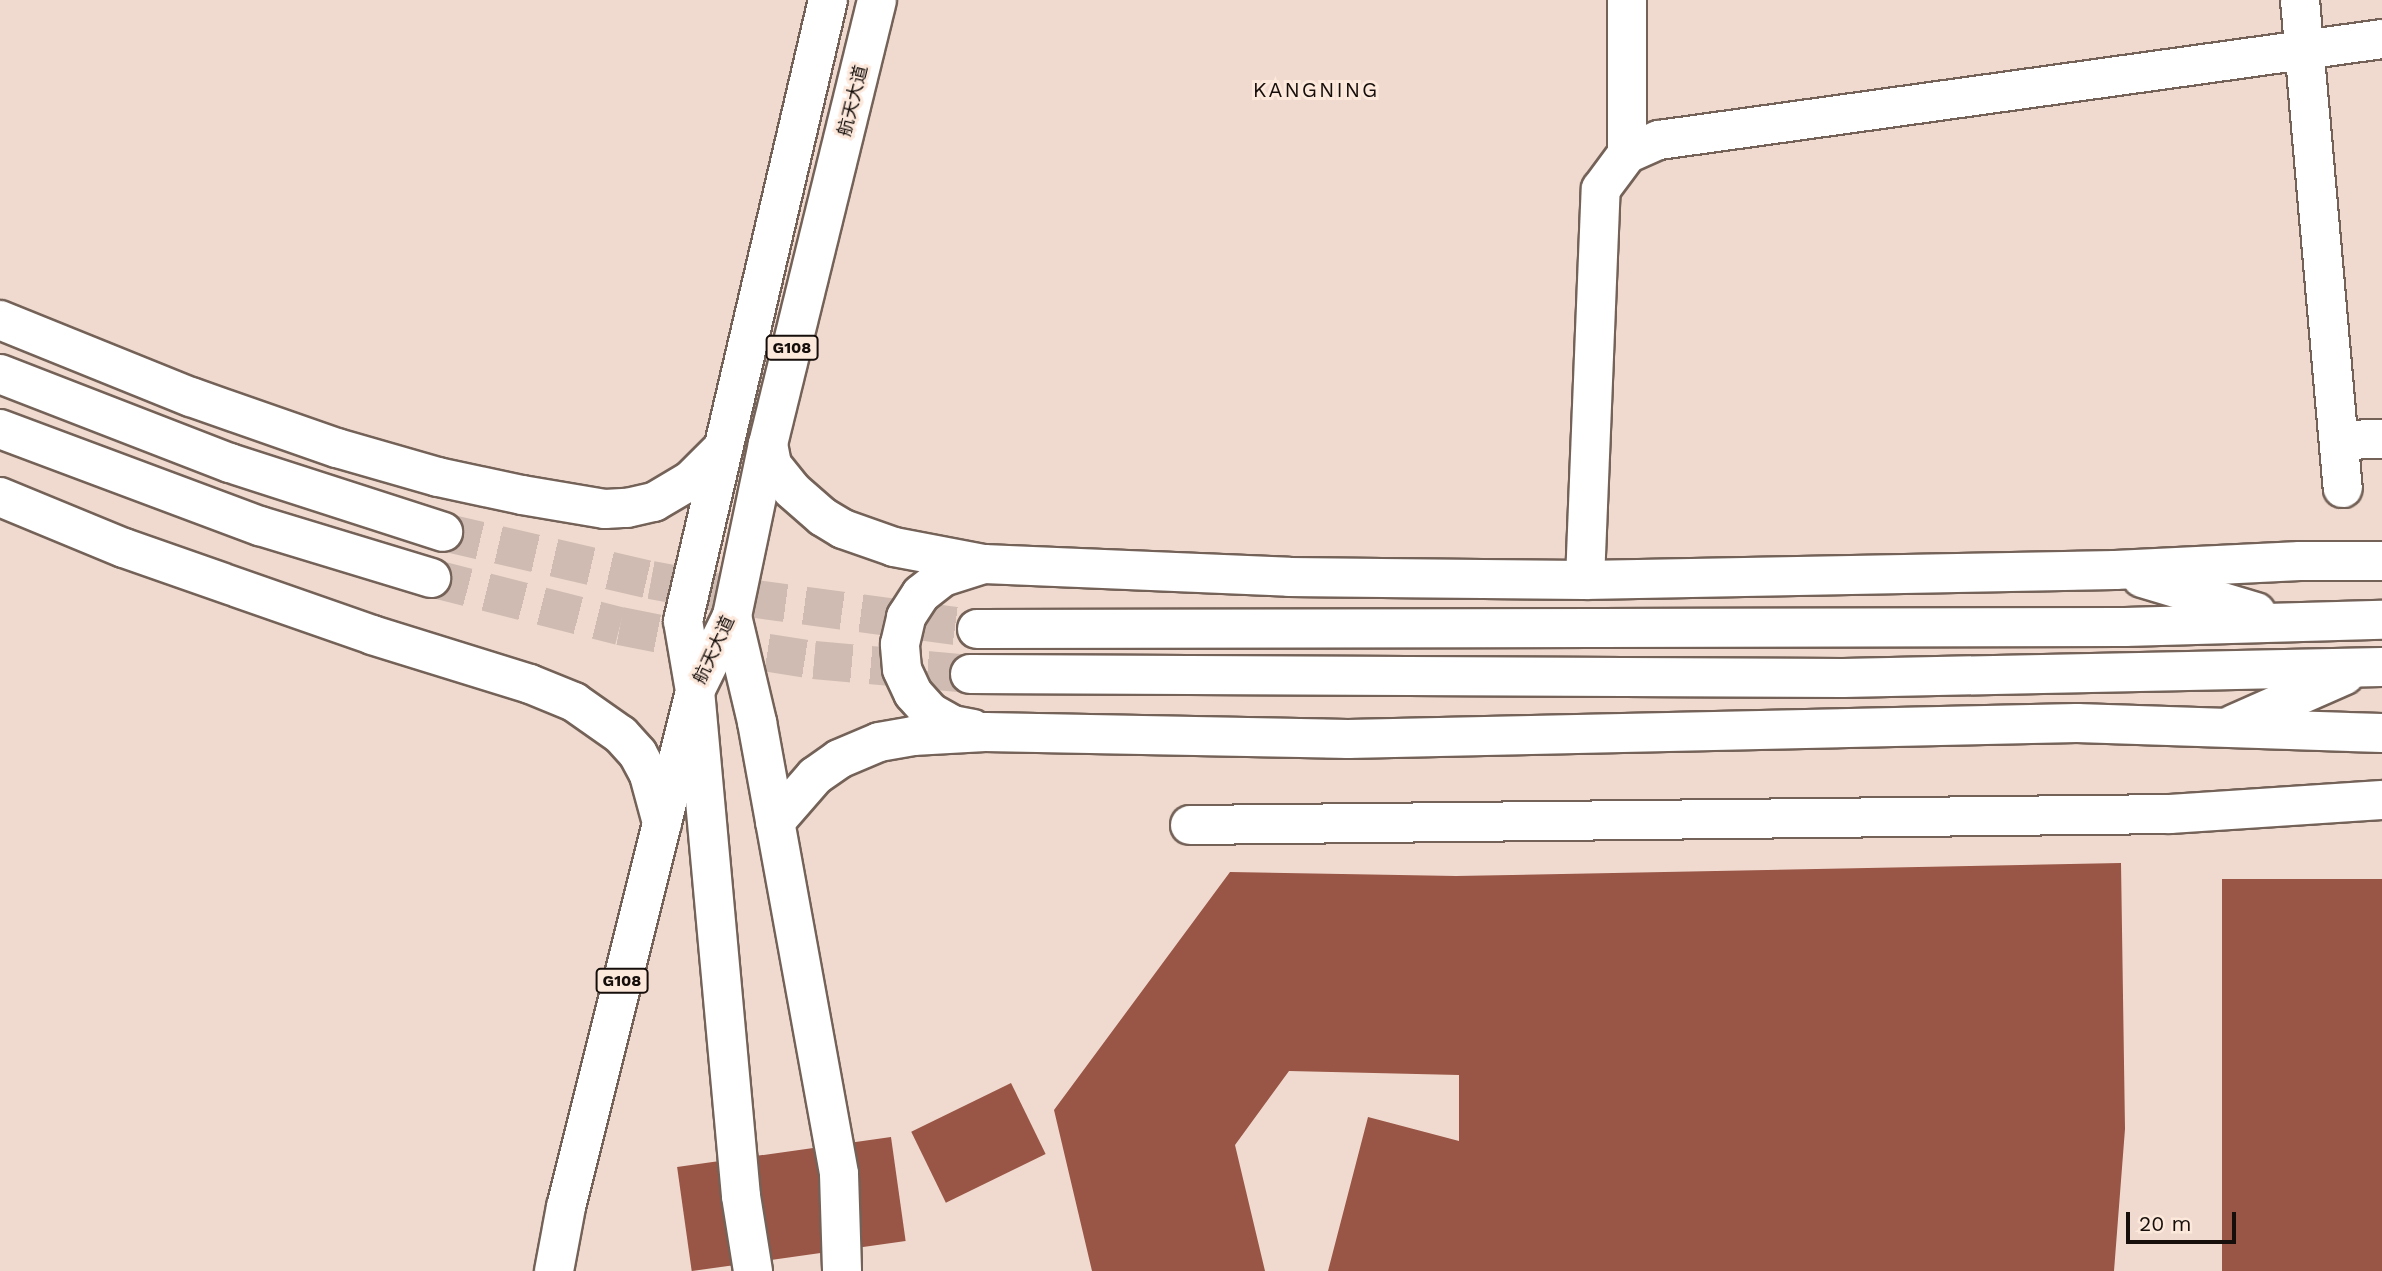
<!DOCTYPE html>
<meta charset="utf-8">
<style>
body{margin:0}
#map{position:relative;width:2382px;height:1271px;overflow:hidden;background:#f0dacf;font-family:"Work Sans","Noto Sans SC",sans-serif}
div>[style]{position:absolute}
.building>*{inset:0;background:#995545;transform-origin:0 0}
.secondary-tunnel>*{height:38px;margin-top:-19px;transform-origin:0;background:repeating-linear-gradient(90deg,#cfbbb1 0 38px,transparent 0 57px)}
.roads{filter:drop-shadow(2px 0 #746258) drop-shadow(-2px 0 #746258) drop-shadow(0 2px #746258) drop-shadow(0 -2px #746258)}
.street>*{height:38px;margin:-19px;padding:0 19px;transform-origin:19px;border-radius:19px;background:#fff}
.secondary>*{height:38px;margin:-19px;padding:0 19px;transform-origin:19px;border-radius:19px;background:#fff}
.highway>*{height:38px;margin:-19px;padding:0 19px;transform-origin:19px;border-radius:19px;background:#fff}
span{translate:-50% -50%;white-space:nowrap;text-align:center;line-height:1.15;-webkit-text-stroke:6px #fde8dc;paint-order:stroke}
.shield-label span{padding:2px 5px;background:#fde8dc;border:2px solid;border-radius:5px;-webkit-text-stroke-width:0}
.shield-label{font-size:16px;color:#150e0a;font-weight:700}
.street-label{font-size:18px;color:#150e0a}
.quarter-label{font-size:21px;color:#150e0a;letter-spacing:2px}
.scale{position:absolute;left:2126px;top:1212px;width:110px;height:32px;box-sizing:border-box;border:4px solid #150e0a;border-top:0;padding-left:9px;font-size:21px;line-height:24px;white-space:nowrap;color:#150e0a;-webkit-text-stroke:5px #fde8dc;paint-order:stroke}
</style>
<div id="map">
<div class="building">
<i style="clip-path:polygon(2121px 863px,2125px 1129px,2114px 1271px,1328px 1271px,1368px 1117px,1459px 1141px,1459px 1075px,1289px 1071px,1235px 1145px,1265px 1271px,1092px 1271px,1054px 1110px,1230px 872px,1456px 876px)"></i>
<i style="left:2382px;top:879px;width:392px;height:160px;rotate:90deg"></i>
<i style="left:1011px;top:1083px;width:79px;height:111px;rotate:64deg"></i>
<i style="left:891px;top:1137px;width:105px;height:216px;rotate:82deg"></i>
</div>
<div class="secondary-tunnel">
<i style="left:443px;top:532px;width:213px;rotate:13deg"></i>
<i style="left:651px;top:580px;width:99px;rotate:10.5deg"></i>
<i style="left:748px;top:598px;width:231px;rotate:7.7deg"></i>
<i style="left:431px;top:578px;width:195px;rotate:14.3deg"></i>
<i style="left:620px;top:626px;width:93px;rotate:11.2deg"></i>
<i style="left:711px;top:644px;width:104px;rotate:8.8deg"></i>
<i style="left:814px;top:660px;width:157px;rotate:5.1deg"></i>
</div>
<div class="roads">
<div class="street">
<i style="left:2300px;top:0;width:490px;rotate:85deg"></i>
<i style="left:1627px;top:154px;width:154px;rotate:-90deg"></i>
<i style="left:2339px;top:440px;width:43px;rotate:-1.3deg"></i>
<i style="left:1585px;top:580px;width:391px;rotate:-87.7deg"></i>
<i style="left:1601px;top:189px;width:44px;rotate:-53.4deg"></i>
<i style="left:1627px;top:154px;width:35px;rotate:-24deg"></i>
<i style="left:1659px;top:140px;width:730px;rotate:-7.95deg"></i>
<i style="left:1190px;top:825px;width:980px;rotate:-0.64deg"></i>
<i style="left:2170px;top:814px;width:212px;rotate:-3.8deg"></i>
</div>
<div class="secondary">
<i style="left:0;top:320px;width:206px;rotate:22deg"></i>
<i style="left:191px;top:397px;width:155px;rotate:19.3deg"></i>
<i style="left:337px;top:448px;width:105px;rotate:16deg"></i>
<i style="left:438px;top:477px;width:86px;rotate:12.1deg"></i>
<i style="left:522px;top:495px;width:84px;rotate:9.6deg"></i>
<i style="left:605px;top:509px;width:22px;rotate:-3deg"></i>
<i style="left:627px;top:508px;width:28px;rotate:-13deg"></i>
<i style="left:654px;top:502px;width:43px;rotate:-30.7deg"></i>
<i style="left:691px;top:480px;width:45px;rotate:-45deg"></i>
<i style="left:0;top:374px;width:247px;rotate:21.2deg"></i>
<i style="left:230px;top:463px;width:224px;rotate:17.9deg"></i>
<i style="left:0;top:429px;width:278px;rotate:20.5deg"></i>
<i style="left:260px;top:526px;width:179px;rotate:16.9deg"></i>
<i style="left:768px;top:444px;width:21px;rotate:79deg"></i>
<i style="left:772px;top:465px;width:32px;rotate:51deg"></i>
<i style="left:792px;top:490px;width:41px;rotate:41.1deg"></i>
<i style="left:823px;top:517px;width:23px;rotate:31deg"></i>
<i style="left:843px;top:529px;width:54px;rotate:19.4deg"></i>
<i style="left:894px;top:547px;width:92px;rotate:10.7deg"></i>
<i style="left:984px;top:564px;width:305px;rotate:2.4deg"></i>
<i style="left:1289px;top:577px;width:296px;rotate:0.6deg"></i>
<i style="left:1585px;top:580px;width:530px;rotate:-1.08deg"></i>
<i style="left:2115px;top:570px;width:185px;rotate:-2.8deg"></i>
<i style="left:2300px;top:561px;width:82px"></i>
<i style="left:0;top:497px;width:134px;rotate:22.4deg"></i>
<i style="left:124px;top:548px;width:263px;rotate:19.3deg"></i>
<i style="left:372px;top:635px;width:165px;rotate:17.2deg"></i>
<i style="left:530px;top:684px;width:48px;rotate:22.2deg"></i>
<i style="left:574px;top:702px;width:57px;rotate:35.1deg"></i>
<i style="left:621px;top:735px;width:25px;rotate:48deg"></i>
<i style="left:638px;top:754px;width:24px;rotate:62deg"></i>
<i style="left:649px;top:775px;width:50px;rotate:74.8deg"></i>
<i style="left:2142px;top:578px;width:119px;rotate:16.6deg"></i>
<i style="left:977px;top:629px;width:1148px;rotate:-0.1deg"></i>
<i style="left:2125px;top:627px;width:257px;rotate:-1.6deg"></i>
<i style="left:970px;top:674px;width:873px;rotate:0.26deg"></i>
<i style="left:1843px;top:678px;width:539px;rotate:-1.17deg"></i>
<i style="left:2234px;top:724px;width:121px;rotate:-23.8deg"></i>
<i style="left:973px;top:729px;width:20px;rotate:-169deg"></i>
<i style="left:953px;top:725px;width:26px;rotate:-151deg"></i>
<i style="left:930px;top:712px;width:25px;rotate:-132deg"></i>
<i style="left:913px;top:693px;width:26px;rotate:-115deg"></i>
<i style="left:902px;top:669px;width:25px;rotate:-95deg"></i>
<i style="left:900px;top:644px;width:28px;rotate:-77deg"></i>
<i style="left:906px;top:617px;width:27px;rotate:-57deg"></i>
<i style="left:921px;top:594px;width:28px;rotate:-38deg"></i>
<i style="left:943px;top:577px;width:43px;rotate:-17.6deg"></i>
<i style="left:775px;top:822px;width:61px;rotate:-49deg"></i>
<i style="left:815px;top:776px;width:29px;rotate:-35deg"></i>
<i style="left:839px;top:759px;width:43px;rotate:-23deg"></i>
<i style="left:879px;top:742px;width:35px;rotate:-10deg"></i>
<i style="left:913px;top:736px;width:72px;rotate:-3.2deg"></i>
<i style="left:985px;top:732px;width:363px;rotate:1.1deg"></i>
<i style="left:1348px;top:739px;width:729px;rotate:-1.26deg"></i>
<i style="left:2077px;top:723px;width:305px;rotate:1.9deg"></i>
</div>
<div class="highway">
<i style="left:732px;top:616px;width:109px;rotate:76.7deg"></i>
<i style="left:757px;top:722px;width:459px;rotate:79.7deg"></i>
<i style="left:839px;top:1174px;width:97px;rotate:88.2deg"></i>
<i style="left:554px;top:1271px;width:65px;rotate:-79.4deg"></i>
<i style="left:566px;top:1207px;width:532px;rotate:-75.96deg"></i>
<i style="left:695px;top:691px;width:84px;rotate:-63.7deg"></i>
<i style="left:732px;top:616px;width:176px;rotate:-78.2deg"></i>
<i style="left:768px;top:444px;width:457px;rotate:-76.2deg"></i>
<i style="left:753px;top:1271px;width:76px;rotate:-99.1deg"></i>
<i style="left:741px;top:1196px;width:507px;rotate:-95.2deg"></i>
<i style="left:695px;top:691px;width:71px;rotate:-99.7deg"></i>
<i style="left:683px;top:621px;width:638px;rotate:-76.86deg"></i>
</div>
</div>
<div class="shield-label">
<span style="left:792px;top:348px">G108</span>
<span style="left:622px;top:981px">G108</span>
</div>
<div class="street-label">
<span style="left:853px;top:101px;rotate:-76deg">航天大道</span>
<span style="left:714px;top:650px;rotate:-65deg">航天大道</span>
</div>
<div class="quarter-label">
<span style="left:1316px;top:90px">KANGNING</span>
</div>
<div class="scale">20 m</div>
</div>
